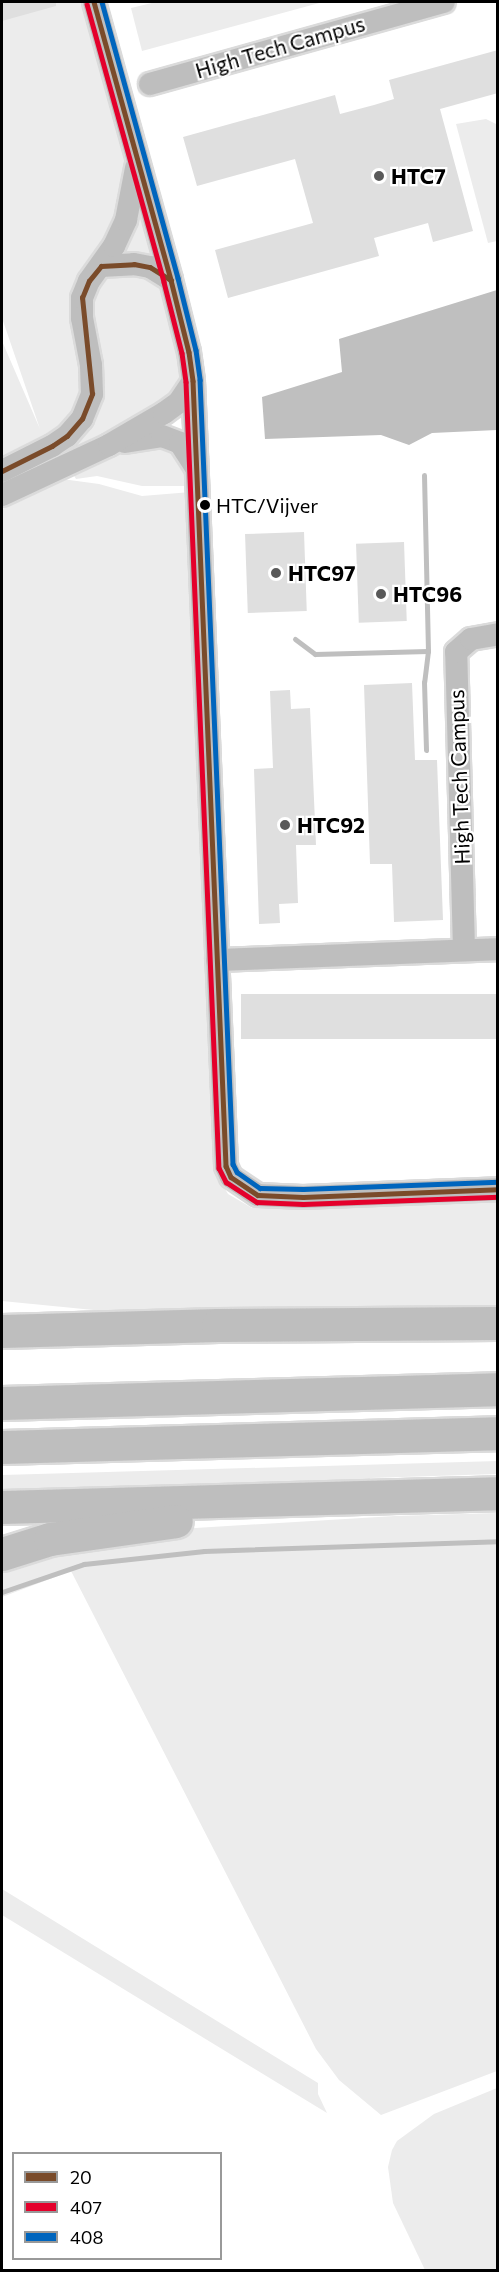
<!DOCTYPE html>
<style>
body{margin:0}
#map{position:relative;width:499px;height:2272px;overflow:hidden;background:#fff;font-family:Commissioner,sans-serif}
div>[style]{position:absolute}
.green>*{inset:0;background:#ececec}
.water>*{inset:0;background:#bfbfbf}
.stream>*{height:5px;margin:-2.5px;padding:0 2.5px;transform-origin:2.5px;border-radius:2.5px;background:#bfbfbf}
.building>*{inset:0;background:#dfdfdf;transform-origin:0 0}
.roads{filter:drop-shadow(2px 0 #dbdbdb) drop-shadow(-2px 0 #dbdbdb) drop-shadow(0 2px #dbdbdb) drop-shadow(0 -2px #dbdbdb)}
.minor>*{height:22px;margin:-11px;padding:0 11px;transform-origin:11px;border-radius:11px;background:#bebebe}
.highway>*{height:33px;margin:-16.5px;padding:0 16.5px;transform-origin:16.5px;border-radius:16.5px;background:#bebebe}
.bus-1>*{height:4.5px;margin:-2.25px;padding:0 2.25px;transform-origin:2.25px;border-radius:2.25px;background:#7a4b2a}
.bus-2>*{height:4.5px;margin:-2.25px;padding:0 2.25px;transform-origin:2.25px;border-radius:2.25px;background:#e4002b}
.bus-3>*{height:4.5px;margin:-2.25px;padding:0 2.25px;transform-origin:2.25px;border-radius:2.25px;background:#0065bd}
.dots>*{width:16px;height:16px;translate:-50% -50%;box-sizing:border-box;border:3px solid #fff;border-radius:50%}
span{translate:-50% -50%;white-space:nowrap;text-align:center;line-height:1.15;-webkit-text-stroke:4.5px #fff;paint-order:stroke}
.bus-label{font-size:20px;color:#000}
.left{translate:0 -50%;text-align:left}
.street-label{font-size:21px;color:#000}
.poi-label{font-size:21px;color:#000;font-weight:700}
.frame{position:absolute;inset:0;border:3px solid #000;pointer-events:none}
.legend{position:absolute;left:12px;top:2152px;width:210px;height:108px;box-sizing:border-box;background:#fff;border:2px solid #999;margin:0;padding:8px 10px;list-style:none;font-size:18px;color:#000}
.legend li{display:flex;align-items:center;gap:12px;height:30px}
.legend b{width:30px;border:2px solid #999}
</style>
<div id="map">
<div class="green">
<i style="clip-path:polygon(2px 2px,85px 2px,124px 140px,126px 164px,121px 204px,107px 241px,90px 263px,84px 371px,78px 403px,65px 428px,2px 464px,2px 341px,40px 429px,2px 318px)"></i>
<i style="clip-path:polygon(156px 2px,323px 2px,142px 51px,131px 8px)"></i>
<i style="clip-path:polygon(486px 119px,498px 125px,497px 241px,488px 243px,456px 124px)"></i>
<i style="clip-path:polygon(139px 201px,156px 258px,138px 252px,119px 252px)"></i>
<i style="clip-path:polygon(118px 271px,145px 273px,165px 290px,183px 368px,182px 384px,158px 408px,61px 457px,58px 448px,75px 437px,94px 290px,105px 279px)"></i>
<i style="clip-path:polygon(139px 442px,165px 444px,183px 459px,190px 486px,142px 486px,97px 476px,76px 479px,73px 474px)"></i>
<i style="clip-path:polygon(62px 479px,99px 484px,142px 496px,191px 492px,216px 1164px,221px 1182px,228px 1194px,252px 1208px,497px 1201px,497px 1307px,207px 1308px,114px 1312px,2px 1301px,2px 509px)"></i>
<i style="clip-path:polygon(498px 1461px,497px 1474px,370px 1478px,370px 1487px,2px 1497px,2px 1475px)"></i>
<i style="clip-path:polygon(497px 1513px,497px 2071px,381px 2115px,339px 2080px,316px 2049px,71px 1571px,2px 1597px,2px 1561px,179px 1529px,395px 1516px)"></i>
<i style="clip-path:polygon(2px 1889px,318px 2083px,318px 2094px,327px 2113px,2px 1915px)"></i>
<i style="clip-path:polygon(497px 2088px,497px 2270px,425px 2270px,393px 2203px,388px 2167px,392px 2150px,397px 2141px,434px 2114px)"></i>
</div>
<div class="water">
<i style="clip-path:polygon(497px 290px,497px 430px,432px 433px,409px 445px,381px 435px,265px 439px,262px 397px,342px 372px,339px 339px)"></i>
</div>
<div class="stream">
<i style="left:424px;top:475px;width:176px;rotate:88.7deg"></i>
<i style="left:428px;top:651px;width:31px;rotate:97deg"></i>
<i style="left:424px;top:682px;width:68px;rotate:88.3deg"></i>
<i style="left:295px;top:639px;width:25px;rotate:37deg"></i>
<i style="left:315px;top:654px;width:113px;rotate:-1.5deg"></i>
<i style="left:2px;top:1592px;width:87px;rotate:-18.9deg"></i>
<i style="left:84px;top:1564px;width:121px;rotate:-6.2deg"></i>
<i style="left:204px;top:1551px;width:294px;rotate:-1.9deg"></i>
</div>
<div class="building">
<i style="clip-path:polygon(2px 2px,56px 2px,56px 6px,2px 21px)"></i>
<i style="clip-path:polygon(498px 50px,498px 93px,440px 109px,473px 231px,433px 242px,428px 223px,374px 238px,379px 256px,228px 298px,215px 250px,313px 223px,295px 159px,197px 186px,183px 137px,335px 95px,340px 114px,374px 105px,394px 99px,389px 80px)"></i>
<i style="left:304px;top:532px;width:79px;height:59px;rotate:88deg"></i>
<i style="left:404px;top:542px;width:79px;height:48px;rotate:88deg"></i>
<i style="clip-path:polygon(412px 683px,415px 760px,437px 760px,443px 920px,394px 922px,392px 864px,370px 864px,364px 685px)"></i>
<i style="clip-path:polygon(290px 690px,291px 709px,310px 708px,316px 845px,296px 845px,298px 903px,279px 904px,280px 923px,259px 924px,254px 769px,273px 768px,270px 691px)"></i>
<i style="left:498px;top:994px;width:45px;height:257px;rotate:90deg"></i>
</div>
<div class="roads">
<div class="minor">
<i style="left:94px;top:2px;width:288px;rotate:74.5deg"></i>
<i style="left:171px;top:280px;width:74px;rotate:76deg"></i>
<i style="left:189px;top:352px;width:29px;rotate:82deg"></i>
<i style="left:193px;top:381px;width:786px;rotate:87.59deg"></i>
<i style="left:226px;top:1166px;width:12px;rotate:66deg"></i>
<i style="left:231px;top:1177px;width:32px;rotate:34deg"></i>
<i style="left:258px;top:1195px;width:45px;rotate:2.5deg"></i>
<i style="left:303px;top:1197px;width:195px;rotate:-2.3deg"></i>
<i style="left:150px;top:84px;width:305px;rotate:-15.6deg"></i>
<i style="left:101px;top:266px;width:33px;rotate:-3deg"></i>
<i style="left:134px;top:264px;width:16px;rotate:11deg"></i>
<i style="left:150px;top:267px;width:25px;rotate:32deg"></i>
<i style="left:125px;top:442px;width:37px;rotate:-9deg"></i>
<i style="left:162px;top:436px;width:19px;rotate:21deg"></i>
<i style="left:180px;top:443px;width:30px;rotate:57deg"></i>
<i style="left:2px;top:471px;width:56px;rotate:-26.6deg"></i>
<i style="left:52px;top:446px;width:18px;rotate:-34deg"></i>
<i style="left:67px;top:436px;width:23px;rotate:-49deg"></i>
<i style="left:82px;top:419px;width:27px;rotate:-68deg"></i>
<i style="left:92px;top:394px;width:29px;rotate:-92deg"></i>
<i style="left:91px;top:365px;width:48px;rotate:-100.8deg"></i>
<i style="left:82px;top:318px;width:20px;rotate:-90deg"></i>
<i style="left:82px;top:298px;width:18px;rotate:-68deg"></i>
<i style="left:89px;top:281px;width:43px;rotate:-54.5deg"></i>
<i style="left:114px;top:246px;width:29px;rotate:-65deg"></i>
<i style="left:126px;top:220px;width:53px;rotate:-79.1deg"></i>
<i style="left:2px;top:495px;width:118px;rotate:-25deg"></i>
<i style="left:109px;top:445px;width:64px;rotate:-30.2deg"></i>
<i style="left:164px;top:413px;width:19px;rotate:-36deg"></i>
<i style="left:179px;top:402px;width:25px;rotate:-56deg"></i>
<i style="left:464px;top:950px;width:298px;rotate:-91.5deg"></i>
<i style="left:456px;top:652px;width:20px;rotate:-41deg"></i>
<i style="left:471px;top:639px;width:27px;rotate:-10deg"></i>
<i style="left:217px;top:960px;width:281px;rotate:-2.2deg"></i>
</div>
<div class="highway">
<i style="left:2px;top:1331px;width:216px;rotate:-1.6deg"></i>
<i style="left:218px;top:1325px;width:280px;rotate:-0.4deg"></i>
<i style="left:2px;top:1403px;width:496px;rotate:-1.6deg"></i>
<i style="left:2px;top:1447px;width:496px;rotate:-1.6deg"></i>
<i style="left:2px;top:1507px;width:496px;rotate:-1.6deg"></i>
<i style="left:2px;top:1554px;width:50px;rotate:-17.4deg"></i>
<i style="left:50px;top:1539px;width:127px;rotate:-8.1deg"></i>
</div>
</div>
<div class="bus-1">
<i style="left:94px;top:2px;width:288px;rotate:74.5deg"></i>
<i style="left:171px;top:280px;width:74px;rotate:76deg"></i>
<i style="left:189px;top:352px;width:29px;rotate:82deg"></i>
<i style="left:193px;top:381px;width:786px;rotate:87.59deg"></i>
<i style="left:226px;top:1166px;width:12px;rotate:66deg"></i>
<i style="left:231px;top:1177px;width:32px;rotate:34deg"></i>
<i style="left:258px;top:1195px;width:45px;rotate:2.5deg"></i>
<i style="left:303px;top:1197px;width:195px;rotate:-2.3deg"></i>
<i style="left:2px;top:471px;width:56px;rotate:-26.6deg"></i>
<i style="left:52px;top:446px;width:18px;rotate:-34deg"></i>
<i style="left:67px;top:436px;width:23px;rotate:-49deg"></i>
<i style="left:82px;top:419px;width:27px;rotate:-68deg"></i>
<i style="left:92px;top:394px;width:97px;rotate:-95.9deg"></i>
<i style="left:82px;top:298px;width:18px;rotate:-68deg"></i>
<i style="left:89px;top:281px;width:19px;rotate:-51deg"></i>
<i style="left:101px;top:266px;width:33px;rotate:-3deg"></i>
<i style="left:134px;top:264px;width:16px;rotate:11deg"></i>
<i style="left:150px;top:267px;width:25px;rotate:32deg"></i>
</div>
<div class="bus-2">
<i style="left:87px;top:4px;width:288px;rotate:74.5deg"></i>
<i style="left:164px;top:282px;width:73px;rotate:75.8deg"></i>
<i style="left:182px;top:353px;width:29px;rotate:82deg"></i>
<i style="left:186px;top:382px;width:787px;rotate:87.6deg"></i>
<i style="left:219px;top:1168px;width:16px;rotate:63deg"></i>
<i style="left:226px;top:1182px;width:37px;rotate:33deg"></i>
<i style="left:257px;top:1202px;width:46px;rotate:2.5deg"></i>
<i style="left:303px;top:1204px;width:195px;rotate:-2.1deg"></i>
</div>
<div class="bus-3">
<i style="left:102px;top:2px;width:286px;rotate:74.6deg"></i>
<i style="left:178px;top:278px;width:74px;rotate:76deg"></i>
<i style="left:196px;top:350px;width:30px;rotate:82deg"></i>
<i style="left:200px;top:380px;width:785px;rotate:87.59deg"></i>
<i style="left:233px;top:1164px;width:9px;rotate:63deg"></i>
<i style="left:237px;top:1172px;width:28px;rotate:35deg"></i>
<i style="left:260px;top:1188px;width:43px;rotate:1.3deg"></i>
<i style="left:303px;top:1189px;width:195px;rotate:-2.1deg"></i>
</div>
<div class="dots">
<i style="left:379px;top:176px;background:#595959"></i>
<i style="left:205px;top:505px;background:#000"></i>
<i style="left:276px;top:573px;background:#595959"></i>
<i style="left:381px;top:594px;background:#595959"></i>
<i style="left:285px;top:825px;background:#595959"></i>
</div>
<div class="bus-label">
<span class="left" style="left:216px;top:505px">HTC/Vijver</span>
</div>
<div class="street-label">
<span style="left:280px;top:47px;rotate:-16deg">High Tech Campus</span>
<span style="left:459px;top:777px;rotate:-92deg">High Tech Campus</span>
</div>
<div class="poi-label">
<span class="left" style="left:391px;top:176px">HTC7</span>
<span class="left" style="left:288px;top:573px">HTC97</span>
<span class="left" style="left:393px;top:594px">HTC96</span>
<span class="left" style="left:297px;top:825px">HTC92</span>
</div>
<div class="frame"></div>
<ul class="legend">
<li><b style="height:8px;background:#7a4b2a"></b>20</li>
<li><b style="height:8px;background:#e4002b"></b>407</li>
<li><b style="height:8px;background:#0065bd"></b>408</li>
</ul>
</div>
